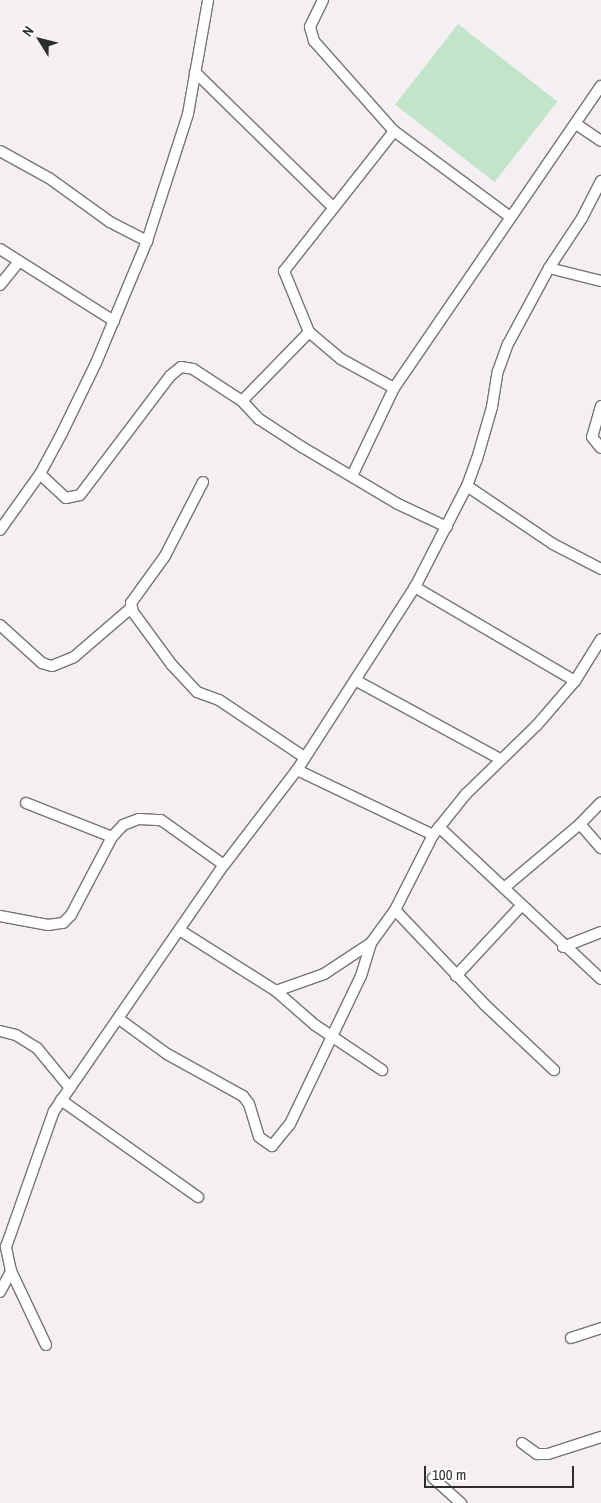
<!DOCTYPE html>
<style>
body{margin:0}
#map{position:relative;width:601px;height:1503px;overflow:hidden;background:#f3eff3;font-family:"Archivo Narrow",sans-serif}
div>[style]{position:absolute}
.green>*{inset:0;background:#c2e4c8;transform-origin:0 0}
.roads{filter:drop-shadow(1px 0 #777477) drop-shadow(-1px 0 #777477) drop-shadow(0 1px #777477) drop-shadow(0 -1px #777477)}
.minor>*{height:10px;margin:-5px;padding:0 5px;transform-origin:5px;border-radius:5px;background:#fff}
span{translate:-50% -50%;white-space:nowrap;text-align:center;line-height:1.15;-webkit-text-stroke:4px #fffdff;paint-order:stroke}
.north{position:absolute;left:15px;top:15px;width:50px;height:50px;-webkit-text-stroke:4px #fffdff;paint-order:stroke;rotate:306deg;font-size:14px;font-weight:700;line-height:20px;text-align:center;color:#2e2d2e}
.north::after{content:'';display:block;margin:auto;width:18px;height:22px;background:#2e2d2e;clip-path:polygon(50% 0,100% 100%,50% 72%,0 100%)}
.scale{position:absolute;left:424px;top:1466px;width:150px;height:22px;box-sizing:border-box;border:2px solid #2e2d2e;border-top:0;padding-left:6px;font-size:15px;line-height:18px;white-space:nowrap;color:#2e2d2e;-webkit-text-stroke:4px #fffdff;paint-order:stroke}
</style>
<div id="map">
<div class="green">
<i style="left:458px;top:24px;width:126px;height:102px;rotate:38deg"></i>
</div>
<div class="roads">
<div class="minor">
<i style="left:323px;top:0;width:30px;rotate:116deg"></i>
<i style="left:310px;top:27px;width:15px;rotate:74deg"></i>
<i style="left:314px;top:41px;width:120px;rotate:48.4deg"></i>
<i style="left:195px;top:72px;width:192px;rotate:44.4deg"></i>
<i style="left:576px;top:124px;width:30px;rotate:34deg"></i>
<i style="left:0;top:151px;width:56px;rotate:28.9deg"></i>
<i style="left:49px;top:178px;width:75px;rotate:35.8deg"></i>
<i style="left:110px;top:222px;width:42px;rotate:27.2deg"></i>
<i style="left:0;top:249px;width:135px;rotate:32.3deg"></i>
<i style="left:549px;top:268px;width:60px;rotate:-56.6deg"></i>
<i style="left:582px;top:218px;width:42px;rotate:-62.8deg"></i>
<i style="left:0;top:285px;width:28px;rotate:-51deg"></i>
<i style="left:309px;top:332px;width:66px;rotate:-112.3deg"></i>
<i style="left:284px;top:271px;width:178px;rotate:-51.8deg"></i>
<i style="left:394px;top:131px;width:143px;rotate:36.5deg"></i>
<i style="left:242px;top:401px;width:25px;rotate:47deg"></i>
<i style="left:259px;top:419px;width:51px;rotate:33.1deg"></i>
<i style="left:302px;top:447px;width:112px;rotate:30.7deg"></i>
<i style="left:398px;top:504px;width:54px;rotate:25.1deg"></i>
<i style="left:601px;top:406px;width:32px;rotate:106deg"></i>
<i style="left:592px;top:437px;width:14px;rotate:51deg"></i>
<i style="left:40px;top:474px;width:35px;rotate:43deg"></i>
<i style="left:66px;top:498px;width:14px;rotate:-12deg"></i>
<i style="left:80px;top:495px;width:149px;rotate:-52.9deg"></i>
<i style="left:170px;top:376px;width:14px;rotate:-39deg"></i>
<i style="left:181px;top:367px;width:12px;rotate:9deg"></i>
<i style="left:193px;top:369px;width:59px;rotate:33.1deg"></i>
<i style="left:242px;top:401px;width:96px;rotate:-45.8deg"></i>
<i style="left:309px;top:332px;width:42px;rotate:40.2deg"></i>
<i style="left:341px;top:359px;width:60px;rotate:28.7deg"></i>
<i style="left:394px;top:388px;width:366px;rotate:-55.6deg"></i>
<i style="left:352px;top:476px;width:98px;rotate:-64.5deg"></i>
<i style="left:203px;top:482px;width:83px;rotate:117.2deg"></i>
<i style="left:165px;top:556px;width:58px;rotate:125.9deg"></i>
<i style="left:131px;top:603px;width:9px;rotate:77deg"></i>
<i style="left:133px;top:612px;width:66px;rotate:53.7deg"></i>
<i style="left:172px;top:665px;width:37px;rotate:47deg"></i>
<i style="left:197px;top:692px;width:23px;rotate:20deg"></i>
<i style="left:219px;top:700px;width:102px;rotate:33.8deg"></i>
<i style="left:467px;top:486px;width:29px;rotate:-70deg"></i>
<i style="left:477px;top:459px;width:54px;rotate:-73.9deg"></i>
<i style="left:492px;top:407px;width:36px;rotate:-81deg"></i>
<i style="left:498px;top:371px;width:29px;rotate:-70deg"></i>
<i style="left:508px;top:344px;width:86px;rotate:-61.7deg"></i>
<i style="left:549px;top:268px;width:54px;rotate:14deg"></i>
<i style="left:0;top:530px;width:69px;rotate:-54.5deg"></i>
<i style="left:40px;top:474px;width:47px;rotate:-61.8deg"></i>
<i style="left:62px;top:433px;width:78px;rotate:-64.1deg"></i>
<i style="left:96px;top:363px;width:132px;rotate:-67.3deg"></i>
<i style="left:147px;top:241px;width:133px;rotate:-72.1deg"></i>
<i style="left:188px;top:114px;width:116px;rotate:-80deg"></i>
<i style="left:0;top:625px;width:57px;rotate:42.1deg"></i>
<i style="left:42px;top:663px;width:10px;rotate:17deg"></i>
<i style="left:52px;top:666px;width:24px;rotate:-22deg"></i>
<i style="left:74px;top:657px;width:75px;rotate:-40.7deg"></i>
<i style="left:355px;top:680px;width:165px;rotate:28.6deg"></i>
<i style="left:575px;top:681px;width:186px;rotate:-149.6deg"></i>
<i style="left:415px;top:587px;width:114px;rotate:-62.8deg"></i>
<i style="left:467px;top:486px;width:104px;rotate:34deg"></i>
<i style="left:553px;top:544px;width:54px;rotate:27.5deg"></i>
<i style="left:297px;top:770px;width:218px;rotate:-57.2deg"></i>
<i style="left:26px;top:803px;width:92px;rotate:21.6deg"></i>
<i style="left:580px;top:824px;width:30px;rotate:-46deg"></i>
<i style="left:439px;top:827px;width:222px;rotate:43.2deg"></i>
<i style="left:504px;top:888px;width:99px;rotate:-40.1deg"></i>
<i style="left:580px;top:824px;width:32px;rotate:49deg"></i>
<i style="left:395px;top:910px;width:131px;rotate:46.5deg"></i>
<i style="left:485px;top:1005px;width:95px;rotate:43.3deg"></i>
<i style="left:0;top:916px;width:49px;rotate:10.6deg"></i>
<i style="left:48px;top:925px;width:15px;rotate:-8deg"></i>
<i style="left:63px;top:923px;width:11px;rotate:-45deg"></i>
<i style="left:71px;top:915px;width:88px;rotate:-62.3deg"></i>
<i style="left:112px;top:837px;width:16px;rotate:-47deg"></i>
<i style="left:123px;top:825px;width:17px;rotate:-21deg"></i>
<i style="left:139px;top:819px;width:22px;rotate:3deg"></i>
<i style="left:161px;top:820px;width:77px;rotate:35.5deg"></i>
<i style="left:181px;top:931px;width:112px;rotate:32.3deg"></i>
<i style="left:276px;top:991px;width:52px;rotate:41.1deg"></i>
<i style="left:315px;top:1025px;width:81px;rotate:33.9deg"></i>
<i style="left:563px;top:947px;width:41px;rotate:-21.5deg"></i>
<i style="left:456px;top:976px;width:96px;rotate:-47.1deg"></i>
<i style="left:276px;top:991px;width:51px;rotate:-19.5deg"></i>
<i style="left:324px;top:974px;width:56px;rotate:-33.4deg"></i>
<i style="left:371px;top:943px;width:41px;rotate:-54deg"></i>
<i style="left:395px;top:910px;width:84px;rotate:-63.1deg"></i>
<i style="left:119px;top:1019px;width:59px;rotate:36.1deg"></i>
<i style="left:167px;top:1054px;width:87px;rotate:28.9deg"></i>
<i style="left:243px;top:1096px;width:10px;rotate:53deg"></i>
<i style="left:249px;top:1104px;width:34px;rotate:73deg"></i>
<i style="left:259px;top:1137px;width:16px;rotate:35deg"></i>
<i style="left:272px;top:1146px;width:28px;rotate:-51deg"></i>
<i style="left:290px;top:1124px;width:164px;rotate:-64.4deg"></i>
<i style="left:361px;top:976px;width:34px;rotate:-73deg"></i>
<i style="left:0;top:1031px;width:16px;rotate:14deg"></i>
<i style="left:16px;top:1035px;width:25px;rotate:32deg"></i>
<i style="left:37px;top:1048px;width:52px;rotate:50.5deg"></i>
<i style="left:61px;top:1100px;width:168px;rotate:35.3deg"></i>
<i style="left:0;top:1292px;width:24px;rotate:-62deg"></i>
<i style="left:571px;top:1338px;width:32px;rotate:-18deg"></i>
<i style="left:46px;top:1345px;width:82px;rotate:-115.3deg"></i>
<i style="left:11px;top:1271px;width:25px;rotate:-102deg"></i>
<i style="left:6px;top:1247px;width:144px;rotate:-70.6deg"></i>
<i style="left:54px;top:1111px;width:299px;rotate:-55.4deg"></i>
<i style="left:224px;top:865px;width:120px;rotate:-52.5deg"></i>
<i style="left:297px;top:770px;width:151px;rotate:25.5deg"></i>
<i style="left:433px;top:835px;width:53px;rotate:-51.2deg"></i>
<i style="left:466px;top:794px;width:99px;rotate:-44.2deg"></i>
<i style="left:537px;top:725px;width:58px;rotate:-49.2deg"></i>
<i style="left:575px;top:681px;width:49px;rotate:-58.2deg"></i>
<i style="left:522px;top:1443px;width:19px;rotate:36deg"></i>
<i style="left:537px;top:1454px;width:11px"></i>
<i style="left:548px;top:1454px;width:56px;rotate:-17.8deg"></i>
<i style="left:433px;top:1478px;width:38px;rotate:42deg"></i>
</div>
</div>
<div class="north">N</div>
<div class="scale">100 m</div>
</div>
